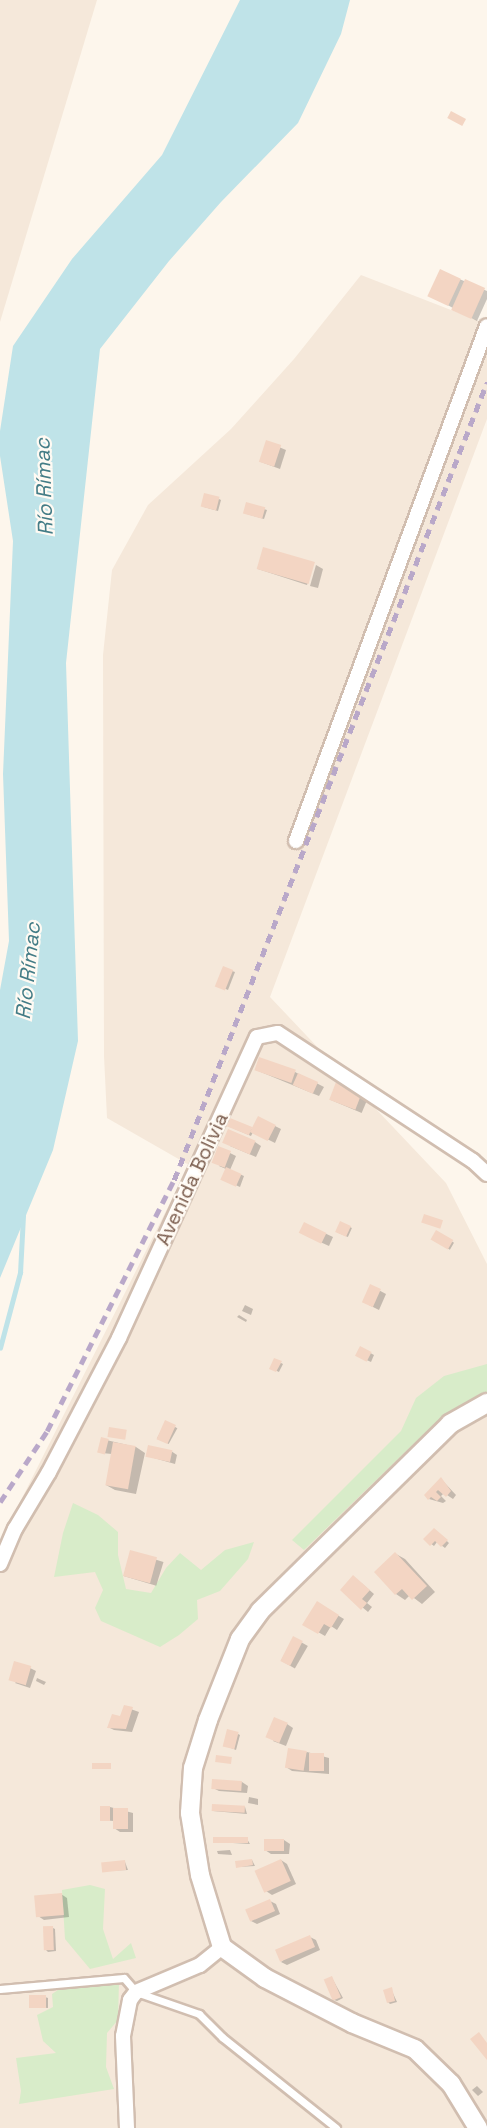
<!DOCTYPE html>
<meta charset="utf-8">
<style>
body{margin:0}
#map{position:relative;width:487px;height:2128px;overflow:hidden;background:#fdf6ec;font-family:"Space Grotesk",sans-serif}
div>[style]{position:absolute}
.residential>*{inset:0;background:#f5e8da}
.green>*{inset:0;background:#d8ecc9}
.water>*{inset:0;background:#bfe3e8}
.shadow>*{inset:0;background:#0003;transform-origin:0 0}
.stream>*{height:4.5px;margin:-2.25px;padding:0 2.25px;transform-origin:2.25px;border-radius:2.25px;background:#bfe3e8}
.building>*{inset:0;background:#f3d5c3;transform-origin:0 0}
.roads{filter:drop-shadow(2px 0 #d1beb0) drop-shadow(-2px 0 #d1beb0) drop-shadow(0 2px #d1beb0) drop-shadow(0 -2px #d1beb0)}
.lane>*{height:7px;margin:-3.5px;padding:0 3.5px;transform-origin:3.5px;border-radius:3.5px;background:#fff}
.street>*{height:14px;margin:-7px;padding:0 7px;transform-origin:7px;border-radius:7px;background:#fff}
.secondary>*{height:18px;margin:-9px;padding:0 9px;transform-origin:9px;border-radius:9px;background:#fff}
.rail>*{height:4.5px;margin-top:-2.25px;transform-origin:0;background:repeating-linear-gradient(90deg,#b9a8c9 0 9px,transparent 0 15px)}
span{translate:-50% -50%;white-space:nowrap;text-align:center;line-height:1.15;-webkit-text-stroke:4.5px #fffaf3;paint-order:stroke}
.street-label{font-size:20px;color:#7a5c4d}
.water-label{font-size:21px;color:#437c86;font-style:italic}
</style>
<div id="map">
<div class="residential">
<i style="clip-path:polygon(0 0,97px 0,0 322px)"></i>
<i style="clip-path:polygon(361px 275px,487px 324px,487px 419px,270px 997px,446px 1183px,487px 1264px,487px 2128px,0 2128px,0 1542px,189px 1165px,107px 1118px,104px 1056px,103px 655px,112px 570px,148px 505px,231px 429px,294px 359px)"></i>
</div>
<div class="green">
<i style="clip-path:polygon(487px 1364px,487px 1397px,456px 1412px,427px 1431px,304px 1550px,292px 1540px,401px 1431px,416px 1398px,444px 1376px)"></i>
<i style="clip-path:polygon(73px 1503px,98px 1515px,118px 1532px,118px 1555px,126px 1589px,151px 1593px,166px 1568px,180px 1553px,201px 1570px,225px 1550px,254px 1542px,248px 1559px,220px 1591px,197px 1600px,198px 1619px,179px 1635px,160px 1647px,101px 1621px,95px 1608px,103px 1590px,95px 1572px,54px 1577px,63px 1533px)"></i>
<i style="clip-path:polygon(90px 1885px,105px 1889px,103px 1929px,113px 1959px,131px 1943px,136px 1958px,90px 1969px,65px 1939px,62px 1890px)"></i>
<i style="clip-path:polygon(119px 1982px,118px 2020px,107px 2033px,106px 2067px,114px 2089px,19px 2104px,21px 2091px,16px 2058px,56px 2053px,43px 2041px,37px 2015px,53px 2007px,52px 1994px,67px 1984px)"></i>
</div>
<div class="water">
<i style="clip-path:polygon(240px 0,350px 0,341px 34px,298px 123px,221px 202px,169px 261px,100px 349px,66px 663px,78px 1041px,53px 1150px,0 1278px,0 990px,9px 941px,3px 774px,13px 541px,0 456px,0 431px,13px 346px,72px 259px,162px 155px)"></i>
</div>
<div class="shadow">
<i style="clip-path:polygon(441px 271px,487px 291px,487px 299px,477px 321px,429px 295px)"></i>
<i style="clip-path:polygon(267px 442px,286px 450px,280px 469px,261px 462px)"></i>
<i style="clip-path:polygon(219px 499px,221px 500px,218px 511px,204px 507px)"></i>
<i style="clip-path:polygon(247px 504px,267px 510px,264px 519px,247px 514px)"></i>
<i style="clip-path:polygon(313px 564px,307px 585px,258px 569px)"></i>
<i style="clip-path:polygon(316px 565px,323px 569px,318px 588px,310px 586px)"></i>
<i style="clip-path:polygon(232px 971px,235px 972px,228px 990px,217px 985px)"></i>
<i style="clip-path:polygon(256px 1070px,295px 1072px,324px 1087px,319px 1096px)"></i>
<i style="left:337px;top:1084px;width:34px;height:17px;rotate:23deg"></i>
<i style="clip-path:polygon(231px 1120px,254px 1130px,275px 1126px,281px 1129px,275px 1143px,253px 1132px,251px 1136px,228px 1126px)"></i>
<i style="clip-path:polygon(255px 1142px,261px 1146px,256px 1157px,230px 1146px)"></i>
<i style="clip-path:polygon(230px 1153px,236px 1156px,230px 1170px,244px 1176px,240px 1187px,222px 1179px,226px 1169px,219px 1166px)"></i>
<i style="left:341px;top:1223px;width:12px;height:10px;rotate:24deg"></i>
<i style="clip-path:polygon(305px 1224px,333px 1237px,329px 1246px,307px 1236px)"></i>
<i style="left:436px;top:1232px;width:21px;height:8px;rotate:31deg"></i>
<i style="clip-path:polygon(371px 1286px,386px 1294px,379px 1310px,369px 1305px)"></i>
<i style="clip-path:polygon(245px 1305px,253px 1309px,251px 1315px,242px 1311px)"></i>
<i style="clip-path:polygon(239px 1315px,247px 1320px,246px 1322px,237px 1317px)"></i>
<i style="clip-path:polygon(361px 1348px,374px 1355px,371px 1362px,358px 1356px)"></i>
<i style="left:275px;top:1360px;width:9px;height:9px;rotate:27deg"></i>
<i style="left:166px;top:1422px;width:13px;height:18px;rotate:29deg"></i>
<i style="clip-path:polygon(102px 1439px,136px 1447px,145px 1453px,136px 1494px,115px 1490px,106px 1485px,112px 1454px,102px 1453px)"></i>
<i style="clip-path:polygon(171px 1451px,177px 1455px,175px 1464px,147px 1456px)"></i>
<i style="clip-path:polygon(441px 1479px,456px 1495px,453px 1499px,444px 1493px,441px 1496px,446px 1501px,443px 1503px,429px 1499px)"></i>
<i style="clip-path:polygon(436px 1531px,449px 1543px,445px 1548px,437px 1542px,434px 1546px,425px 1539px)"></i>
<i style="left:131px;top:1552px;width:34px;height:25px;rotate:17deg"></i>
<i style="clip-path:polygon(396px 1554px,405px 1559px,435px 1592px,422px 1604px,410px 1595px,405px 1600px,396px 1594px,376px 1572px)"></i>
<i style="clip-path:polygon(359px 1581px,374px 1594px,367px 1603px,372px 1607px,368px 1612px,342px 1590px)"></i>
<i style="clip-path:polygon(317px 1603px,344px 1619px,337px 1630px,331px 1626px,325px 1636px,304px 1624px)"></i>
<i style="left:294px;top:1638px;width:16px;height:26px;rotate:30deg"></i>
<i style="clip-path:polygon(30px 1668px,36px 1671px,30px 1688px,15px 1683px)"></i>
<i style="clip-path:polygon(37px 1678px,46px 1682px,44px 1685px,36px 1681px)"></i>
<i style="clip-path:polygon(125px 1707px,139px 1712px,132px 1732px,114px 1730px,108px 1727px,121px 1717px)"></i>
<i style="clip-path:polygon(287px 1724px,293px 1728px,286px 1746px,273px 1741px)"></i>
<i style="clip-path:polygon(238px 1734px,240px 1735px,236px 1750px,226px 1746px)"></i>
<i style="clip-path:polygon(307px 1752px,329px 1758px,329px 1774px,292px 1771px,286px 1767px)"></i>
<i style="clip-path:polygon(242px 1782px,248px 1786px,247px 1793px,219px 1791px,213px 1788px)"></i>
<i style="clip-path:polygon(249px 1797px,258px 1799px,258px 1805px,248px 1803px)"></i>
<i style="clip-path:polygon(110px 1807px,133px 1813px,133px 1832px,120px 1832px,114px 1828px,114px 1821px,101px 1820px)"></i>
<i style="clip-path:polygon(245px 1807px,247px 1814px,213px 1811px)"></i>
<i style="clip-path:polygon(247px 1839px,250px 1844px,215px 1842px)"></i>
<i style="clip-path:polygon(284px 1840px,290px 1844px,289px 1854px,271px 1854px,265px 1850px)"></i>
<i style="clip-path:polygon(230px 1850px,232px 1855px,218px 1854px,217px 1851px)"></i>
<i style="clip-path:polygon(252px 1860px,255px 1866px,237px 1867px)"></i>
<i style="clip-path:polygon(281px 1860px,287px 1864px,296px 1884px,272px 1895px,266px 1891px)"></i>
<i style="clip-path:polygon(125px 1862px,128px 1870px,103px 1871px)"></i>
<i style="clip-path:polygon(61px 1894px,67px 1898px,69px 1917px,44px 1920px,38px 1916px)"></i>
<i style="clip-path:polygon(270px 1901px,276px 1904px,280px 1914px,257px 1924px,251px 1921px)"></i>
<i style="clip-path:polygon(53px 1928px,55px 1929px,56px 1951px,48px 1952px,46px 1950px)"></i>
<i style="clip-path:polygon(310px 1937px,316px 1940px,320px 1950px,287px 1965px,281px 1962px)"></i>
<i style="clip-path:polygon(332px 1978px,343px 1998px,337px 2001px,334px 2000px)"></i>
<i style="clip-path:polygon(391px 1989px,397px 2002px,390px 2004px,388px 2002px)"></i>
<i style="clip-path:polygon(45px 1997px,48px 1998px,48px 2008px,30px 2007px)"></i>
<i style="clip-path:polygon(477px 2086px,483px 2092px,478px 2096px,472px 2090px)"></i>
</div>
<div class="stream">
<i style="left:0;top:1348px;width:78px;rotate:-75.1deg"></i>
<i style="left:20px;top:1273px;width:57px;rotate:-87deg"></i>
</div>
<div class="building">
<i style="left:451px;top:111px;width:17px;height:8px;rotate:28deg"></i>
<i style="left:440px;top:269px;width:23px;height:30px;rotate:25deg"></i>
<i style="left:465px;top:279px;width:22px;height:34px;rotate:24deg"></i>
<i style="left:266px;top:440px;width:16px;height:23px;rotate:18deg"></i>
<i style="left:204px;top:493px;width:16px;height:14px;rotate:14deg"></i>
<i style="left:246px;top:502px;width:20px;height:12px;rotate:15deg"></i>
<i style="left:263px;top:547px;width:54px;height:23px;rotate:16deg"></i>
<i style="left:223px;top:966px;width:11px;height:22px;rotate:22deg"></i>
<i style="left:259px;top:1057px;width:39px;height:14px;rotate:19deg"></i>
<i style="left:298px;top:1073px;width:22px;height:13px;rotate:24deg"></i>
<i style="left:336px;top:1082px;width:28px;height:19px;rotate:21deg"></i>
<i style="left:258px;top:1116px;width:20px;height:18px;rotate:27deg"></i>
<i style="left:230px;top:1118px;width:24px;height:9px;rotate:22deg"></i>
<i style="left:228px;top:1129px;width:30px;height:15px;rotate:23deg"></i>
<i style="left:218px;top:1146px;width:14px;height:18px;rotate:21deg"></i>
<i style="left:226px;top:1167px;width:17px;height:14px;rotate:24deg"></i>
<i style="left:424px;top:1214px;width:20px;height:9px;rotate:18deg"></i>
<i style="left:340px;top:1221px;width:12px;height:12px;rotate:24deg"></i>
<i style="left:304px;top:1222px;width:25px;height:12px;rotate:26deg"></i>
<i style="left:436px;top:1230px;width:20px;height:11px;rotate:30deg"></i>
<i style="left:370px;top:1284px;width:12px;height:20px;rotate:24deg"></i>
<i style="left:360px;top:1346px;width:13px;height:11px;rotate:27deg"></i>
<i style="clip-path:polygon(274px 1358px,282px 1361px,276px 1372px,269px 1369px)"></i>
<i style="left:165px;top:1420px;width:12px;height:21px;rotate:24deg"></i>
<i style="left:109px;top:1427px;width:18px;height:10px;rotate:9deg"></i>
<i style="left:101px;top:1437px;width:8px;height:16px;rotate:14deg"></i>
<i style="left:113px;top:1442px;width:23px;height:44px;rotate:10deg"></i>
<i style="left:148px;top:1445px;width:25px;height:12px;rotate:12deg"></i>
<i style="clip-path:polygon(441px 1477px,451px 1491px,446px 1497px,438px 1490px,436px 1492px,441px 1497px,437px 1501px,431px 1497px,428px 1500px,424px 1495px)"></i>
<i style="clip-path:polygon(434px 1528px,448px 1540px,441px 1547px,435px 1541px,430px 1546px,423px 1539px)"></i>
<i style="left:130px;top:1550px;width:28px;height:27px;rotate:15deg"></i>
<i style="clip-path:polygon(395px 1552px,427px 1586px,412px 1600px,402px 1589px,395px 1595px,374px 1572px)"></i>
<i style="clip-path:polygon(353px 1575px,370px 1590px,362px 1599px,367px 1603px,361px 1610px,340px 1590px)"></i>
<i style="clip-path:polygon(317px 1601px,339px 1615px,331px 1628px,324px 1624px,318px 1634px,302px 1625px)"></i>
<i style="left:293px;top:1636px;width:11px;height:28px;rotate:27deg"></i>
<i style="left:14px;top:1661px;width:18px;height:20px;rotate:16deg"></i>
<i style="clip-path:polygon(124px 1705px,133px 1707px,126px 1729px,107px 1728px,112px 1714px,120px 1716px)"></i>
<i style="left:274px;top:1717px;width:15px;height:22px;rotate:23deg"></i>
<i style="left:227px;top:1729px;width:12px;height:18px;rotate:14deg"></i>
<i style="left:288px;top:1748px;width:19px;height:20px;rotate:9deg"></i>
<i style="left:309px;top:1753px;width:15px;height:18px"></i>
<i style="left:216px;top:1755px;width:16px;height:7px;rotate:7deg"></i>
<i style="left:111px;top:1763px;width:6px;height:19px;rotate:90deg"></i>
<i style="left:212px;top:1779px;width:30px;height:10px;rotate:4deg"></i>
<i style="left:212px;top:1804px;width:33px;height:7px;rotate:3deg"></i>
<i style="left:100px;top:1806px;width:10px;height:15px"></i>
<i style="left:113px;top:1808px;width:15px;height:21px"></i>
<i style="left:213px;top:1837px;width:35px;height:6px"></i>
<i style="left:264px;top:1839px;width:20px;height:12px"></i>
<i style="clip-path:polygon(252px 1859px,253px 1865px,236px 1868px,235px 1861px)"></i>
<i style="left:281px;top:1859px;width:24px;height:29px;rotate:66deg"></i>
<i style="left:125px;top:1860px;width:10px;height:24px;rotate:84deg"></i>
<i style="left:62px;top:1893px;width:22px;height:28px;rotate:85deg"></i>
<i style="left:270px;top:1899px;width:13px;height:27px;rotate:67deg"></i>
<i style="left:53px;top:1926px;width:24px;height:10px;rotate:88deg"></i>
<i style="left:310px;top:1935px;width:13px;height:38px;rotate:67deg"></i>
<i style="left:332px;top:1976px;width:23px;height:9px;rotate:67deg"></i>
<i style="clip-path:polygon(392px 1987px,395px 2001px,387px 2003px,383px 1990px)"></i>
<i style="left:29px;top:1995px;width:17px;height:13px"></i>
<i style="clip-path:polygon(479px 2032px,487px 2043px,487px 2060px,470px 2039px)"></i>
</div>
<div class="roads">
<div class="lane">
<i style="left:0;top:1989px;width:124px;rotate:-5.1deg"></i>
<i style="left:124px;top:1978px;width:18px;rotate:49deg"></i>
<i style="left:136px;top:1992px;width:67px;rotate:19.2deg"></i>
<i style="left:199px;top:2014px;width:33px;rotate:45deg"></i>
<i style="left:222px;top:2037px;width:146px;rotate:38.6deg"></i>
</div>
<div class="street">
<i style="left:296px;top:841px;width:549px;rotate:-69.65deg"></i>
<i style="left:0;top:1564px;width:38px;rotate:-67deg"></i>
<i style="left:15px;top:1529px;width:66px;rotate:-59.2deg"></i>
<i style="left:49px;top:1472px;width:151px;rotate:-62.4deg"></i>
<i style="left:119px;top:1338px;width:331px;rotate:-65.4deg"></i>
<i style="left:257px;top:1037px;width:21px;rotate:-11deg"></i>
<i style="left:278px;top:1033px;width:233px;rotate:33.3deg"></i>
<i style="left:473px;top:1161px;width:19px;rotate:43deg"></i>
<i style="left:127px;top:2128px;width:92px;rotate:-92.5deg"></i>
<i style="left:123px;top:2036px;width:37px;rotate:-79deg"></i>
<i style="left:130px;top:2000px;width:10px;rotate:-53deg"></i>
<i style="left:136px;top:1992px;width:69px;rotate:-22.9deg"></i>
<i style="left:200px;top:1965px;width:28px;rotate:-39deg"></i>
</div>
<div class="secondary">
<i style="left:478px;top:2128px;width:52px;rotate:-121.5deg"></i>
<i style="left:451px;top:2084px;width:50px;rotate:-135.8deg"></i>
<i style="left:415px;top:2049px;width:68px;rotate:-157.6deg"></i>
<i style="left:352px;top:2023px;width:98px;rotate:-152.7deg"></i>
<i style="left:265px;top:1978px;width:53px;rotate:-144.2deg"></i>
<i style="left:222px;top:1947px;width:75px;rotate:-107deg"></i>
<i style="left:200px;top:1875px;width:63px;rotate:-99.2deg"></i>
<i style="left:190px;top:1813px;width:45px;rotate:-86.2deg"></i>
<i style="left:193px;top:1768px;width:50px;rotate:-72.6deg"></i>
<i style="left:208px;top:1720px;width:87px;rotate:-68.4deg"></i>
<i style="left:240px;top:1639px;width:34px;rotate:-54deg"></i>
<i style="left:260px;top:1611px;width:267px;rotate:-44.5deg"></i>
<i style="left:450px;top:1424px;width:43px;rotate:-29.6deg"></i>
</div>
</div>
<div class="rail">
<i style="left:0;top:1502px;width:85px;rotate:-56.5deg"></i>
<i style="left:47px;top:1431px;width:281px;rotate:-63.2deg"></i>
<i style="left:174px;top:1180px;width:857px;rotate:-68.58deg"></i>
</div>
<div class="street-label">
<span style="left:192px;top:1179px;rotate:-65deg">Avenida Bolivia</span>
</div>
<div class="water-label">
<span style="left:44px;top:487px;rotate:-92deg">Río Rímac</span>
<span style="left:28px;top:971px;rotate:-84deg">Río Rímac</span>
</div>
</div>
